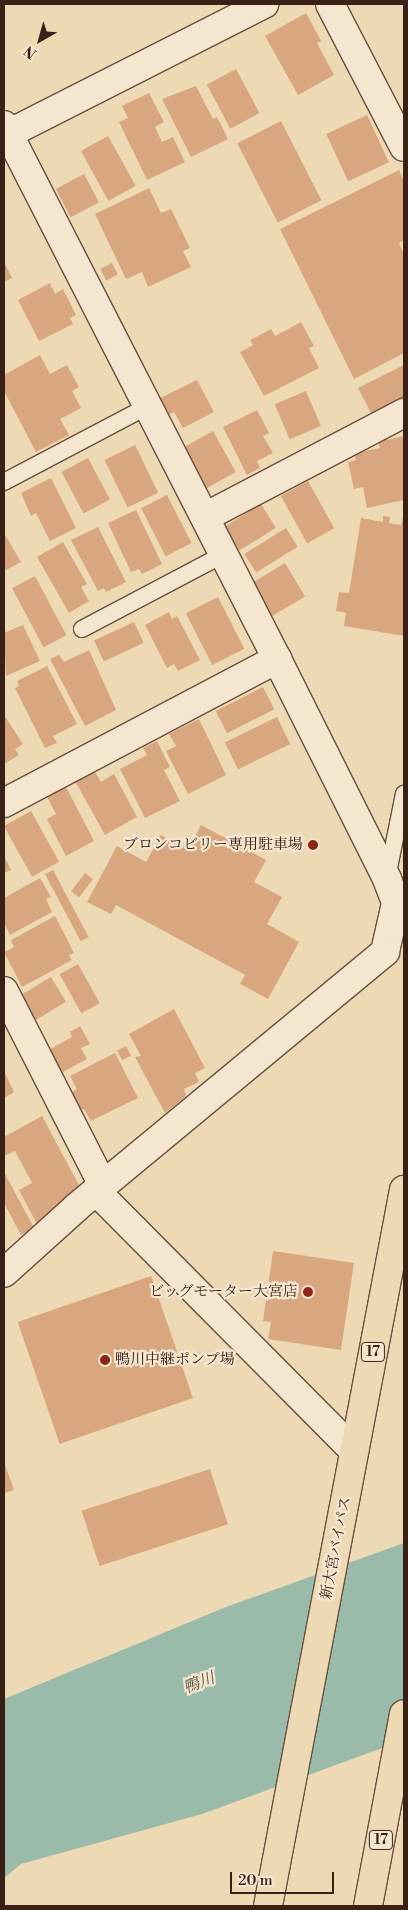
<!DOCTYPE html>
<meta charset="utf-8">
<style>
body{margin:0}
#map{position:relative;width:408px;height:1910px;overflow:hidden;background:#eed9b5;font-family:"Libre Bodoni","Noto Serif JP",serif}
div>[style]{position:absolute}
.water>*{inset:0;background:#9abaaa}
.building>*{inset:0;background:#d8a77f;transform-origin:0 0}
.roads{filter:drop-shadow(1px 0 #664f3e) drop-shadow(-1px 0 #664f3e) drop-shadow(0 1px #664f3e) drop-shadow(0 -1px #664f3e)}
.lane>*{height:16px;margin:-8px;padding:0 8px;transform-origin:8px;border-radius:8px;background:#f4e6cf}
.street>*{height:28px;margin:-14px;padding:0 14px;transform-origin:14px;border-radius:14px;background:#f4e6cf}
.highway>*{height:28px;margin:-14px;padding:0 14px;transform-origin:14px;border-radius:14px;background:#eed9b5}
.dots>*{width:14px;height:14px;translate:-50% -50%;box-sizing:border-box;border:2px solid #f4e6cf;border-radius:50%}
span{translate:-50% -50%;white-space:nowrap;text-align:center;line-height:1.15;-webkit-text-stroke:4.5px #f4e6cf;paint-order:stroke}
.shield-label span{padding:1px 4px;background:#f4e6cf;border:1px solid;border-radius:4px;-webkit-text-stroke-width:0}
.shield-label{font-size:14px;color:#392117;font-weight:700}
.poi-label{font-size:15px;color:#392117}
.right{translate:-100% -50%;text-align:right}
.left{translate:0 -50%;text-align:left}
.street-label{font-size:15px;color:#392117}
.water-label{font-size:16px;color:#564f43;font-style:italic}
.frame{position:absolute;inset:0;border:5px solid #392117;pointer-events:none}
.north{position:absolute;left:15px;top:15px;width:50px;height:50px;-webkit-text-stroke:4px #f4e6cf;paint-order:stroke;rotate:218deg;font-size:14px;font-weight:700;line-height:20px;text-align:center;color:#392117}
.north::after{content:'';display:block;margin:auto;width:18px;height:22px;background:#392117;clip-path:polygon(50% 0,100% 100%,50% 72%,0 100%)}
.scale{position:absolute;left:230px;top:1872px;width:104px;height:22px;box-sizing:border-box;border:2px solid #392117;border-top:0;padding-left:6px;font-size:15px;line-height:18px;white-space:nowrap;color:#392117;-webkit-text-stroke:4px #f4e6cf;paint-order:stroke}
</style>
<div id="map">
<div class="water">
<i style="clip-path:polygon(404px 1543px,404px 1740px,202px 1814px,21px 1864px,4px 1878px,4px 1699px,226px 1607px)"></i>
</div>
<div class="building">
<i style="clip-path:polygon(306px 13px,321px 41px,317px 43px,334px 75px,298px 95px,265px 36px)"></i>
<i style="left:236px;top:69px;width:50px;height:33px;rotate:62deg"></i>
<i style="clip-path:polygon(196px 86px,213px 119px,217px 117px,228px 139px,191px 157px,162px 99px)"></i>
<i style="clip-path:polygon(149px 93px,164px 122px,155px 127px,162px 142px,173px 137px,185px 162px,147px 180px,119px 122px,128px 118px,122px 106px)"></i>
<i style="left:367px;top:115px;width:52px;height:45px;rotate:65deg"></i>
<i style="left:281px;top:121px;width:89px;height:49px;rotate:63deg"></i>
<i style="left:108px;top:136px;width:57px;height:31px;rotate:61deg"></i>
<i style="clip-path:polygon(399px 170px,404px 181px,404px 240px,399px 243px,404px 254px,404px 353px,354px 379px,280px 229px)"></i>
<i style="left:84px;top:174px;width:32px;height:32px;rotate:62deg"></i>
<i style="clip-path:polygon(149px 188px,161px 213px,171px 209px,190px 248px,183px 251px,191px 267px,148px 287px,142px 272px,126px 279px,95px 214px)"></i>
<i style="clip-path:polygon(4px 262px,12px 278px,4px 282px)"></i>
<i style="left:112px;top:263px;width:13px;height:13px;rotate:63deg"></i>
<i style="clip-path:polygon(50px 283px,55px 294px,63px 289px,76px 315px,70px 318px,73px 324px,39px 341px,18px 300px)"></i>
<i style="clip-path:polygon(301px 322px,314px 346px,309px 348px,319px 368px,264px 396px,240px 352px,253px 345px,250px 340px,271px 329px,275px 336px)"></i>
<i style="clip-path:polygon(40px 355px,50px 374px,67px 365px,79px 387px,72px 391px,81px 408px,60px 419px,69px 435px,36px 452px,4px 391px,4px 375px)"></i>
<i style="clip-path:polygon(404px 365px,404px 399px,372px 415px,358px 388px)"></i>
<i style="clip-path:polygon(197px 380px,214px 412px,183px 428px,174px 412px,164px 417px,156px 400px)"></i>
<i style="left:306px;top:391px;width:38px;height:34px;rotate:67deg"></i>
<i style="clip-path:polygon(257px 410px,269px 433px,263px 436px,273px 453px,257px 461px,260px 468px,247px 475px,223px 427px)"></i>
<i style="left:213px;top:431px;width:47px;height:37px;rotate:61deg"></i>
<i style="clip-path:polygon(404px 436px,404px 500px,367px 508px,363px 487px,354px 489px,348px 462px,356px 460px,354px 453px,380px 448px,378px 442px)"></i>
<i style="left:135px;top:445px;width:53px;height:34px;rotate:64deg"></i>
<i style="left:88px;top:458px;width:47px;height:30px;rotate:62deg"></i>
<i style="clip-path:polygon(51px 478px,76px 528px,50px 541px,36px 513px,31px 516px,21px 493px)"></i>
<i style="left:308px;top:481px;width:54px;height:31px;rotate:61deg"></i>
<i style="left:167px;top:495px;width:54px;height:29px;rotate:63deg"></i>
<i style="left:261px;top:504px;width:28px;height:43px;rotate:58deg"></i>
<i style="clip-path:polygon(136px 510px,162px 564px,142px 574px,139px 569px,131px 572px,108px 523px)"></i>
<i style="clip-path:polygon(404px 513px,404px 636px,344px 626px,346px 613px,336px 611px,339px 592px,349px 593px,361px 518px,383px 522px,383px 516px,390px 517px,389px 523px,401px 525px)"></i>
<i style="clip-path:polygon(98px 527px,126px 582px,106px 592px,104px 588px,98px 591px,71px 540px)"></i>
<i style="left:286px;top:528px;width:22px;height:49px;rotate:58deg"></i>
<i style="clip-path:polygon(4px 533px,21px 562px,4px 571px)"></i>
<i style="clip-path:polygon(63px 542px,87px 584px,81px 587px,89px 601px,69px 613px,37px 557px)"></i>
<i style="left:285px;top:563px;width:39px;height:42px;rotate:59deg"></i>
<i style="left:35px;top:576px;width:67px;height:26px;rotate:62deg"></i>
<i style="left:218px;top:597px;width:58px;height:36px;rotate:63deg"></i>
<i style="clip-path:polygon(169px 612px,172px 619px,177px 616px,200px 660px,178px 671px,174px 664px,167px 668px,145px 625px)"></i>
<i style="left:134px;top:622px;width:23px;height:44px;rotate:65deg"></i>
<i style="clip-path:polygon(23px 625px,40px 661px,6px 676px,4px 633px)"></i>
<i style="clip-path:polygon(89px 650px,116px 710px,85px 726px,50px 659px,59px 655px,64px 662px)"></i>
<i style="clip-path:polygon(47px 666px,77px 724px,53px 736px,57px 743px,45px 748px,15px 688px,19px 686px,17px 681px)"></i>
<i style="left:263px;top:687px;width:25px;height:53px;rotate:63deg"></i>
<i style="clip-path:polygon(4px 715px,23px 744px,15px 749px,19px 755px,4px 764px)"></i>
<i style="left:277px;top:717px;width:30px;height:58px;rotate:64deg"></i>
<i style="clip-path:polygon(199px 719px,226px 775px,188px 794px,166px 751px,176px 746px,169px 734px)"></i>
<i style="clip-path:polygon(157px 741px,170px 767px,164px 770px,180px 801px,145px 818px,120px 769px,147px 755px,143px 748px)"></i>
<i style="clip-path:polygon(94px 770px,101px 782px,114px 774px,137px 817px,105px 835px,75px 781px)"></i>
<i style="clip-path:polygon(66px 787px,94px 841px,66px 856px,47px 819px,56px 814px,47px 797px)"></i>
<i style="left:31px;top:811px;width:58px;height:31px;rotate:61deg"></i>
<i style="clip-path:polygon(201px 825px,266px 860px,254px 882px,282px 897px,267px 924px,299px 942px,268px 999px,240px 984px,245px 975px,116px 905px,111px 914px,87px 902px,117px 846px,146px 862px,161px 835px,188px 850px)"></i>
<i style="clip-path:polygon(4px 856px,11px 870px,4px 873px)"></i>
<i style="left:53px;top:870px;width:76px;height:9px;rotate:62deg"></i>
<i style="left:85px;top:873px;width:10px;height:23px;rotate:37deg"></i>
<i style="clip-path:polygon(40px 878px,51px 897px,46px 899px,52px 912px,10px 935px,4px 923px,4px 898px)"></i>
<i style="clip-path:polygon(55px 916px,74px 953px,69px 955px,72px 960px,22px 987px,4px 952px,14px 947px,11px 940px)"></i>
<i style="left:78px;top:964px;width:45px;height:21px;rotate:61deg"></i>
<i style="left:51px;top:977px;width:29px;height:38px;rotate:59deg"></i>
<i style="clip-path:polygon(174px 1009px,205px 1068px,195px 1073px,199px 1082px,184px 1089px,186px 1096px,165px 1113px,135px 1057px,141px 1056px,129px 1034px)"></i>
<i style="clip-path:polygon(80px 1026px,90px 1044px,81px 1048px,87px 1059px,59px 1074px,47px 1051px,72px 1037px,70px 1032px)"></i>
<i style="left:126px;top:1046px;width:11px;height:10px;rotate:63deg"></i>
<i style="clip-path:polygon(115px 1053px,138px 1098px,91px 1121px,84px 1109px,79px 1111px,70px 1093px,77px 1089px,70px 1076px)"></i>
<i style="clip-path:polygon(4px 1071px,14px 1092px,4px 1098px)"></i>
<i style="clip-path:polygon(42px 1116px,81px 1189px,38px 1226px,19px 1190px,32px 1183px,15px 1151px,4px 1156px,4px 1137px)"></i>
<i style="clip-path:polygon(4px 1172px,34px 1228px,21px 1235px,4px 1203px)"></i>
<i style="clip-path:polygon(273px 1251px,354px 1263px,341px 1350px,268px 1339px,271px 1322px,263px 1321px)"></i>
<i style="left:151px;top:1276px;width:129px;height:141px;rotate:71deg"></i>
<i style="clip-path:polygon(4px 1462px,14px 1490px,4px 1493px)"></i>
<i style="left:210px;top:1469px;width:58px;height:135px;rotate:72deg"></i>
</div>
<div class="roads">
<div class="lane">
<i style="left:4px;top:482px;width:163px;rotate:-27.8deg"></i>
<i style="left:82px;top:629px;width:161px;rotate:-27.8deg"></i>
<i style="left:387px;top:878px;width:86px;rotate:-78.6deg"></i>
</div>
<div class="street">
<i style="left:330px;top:4px;width:161px;rotate:62.6deg"></i>
<i style="left:4px;top:125px;width:600px;rotate:62.92deg"></i>
<i style="left:277px;top:659px;width:246px;rotate:63.4deg"></i>
<i style="left:387px;top:879px;width:26px;rotate:69deg"></i>
<i style="left:396px;top:903px;width:50px;rotate:102.7deg"></i>
<i style="left:385px;top:952px;width:400px;rotate:140.4deg"></i>
<i style="left:77px;top:1207px;width:98px;rotate:137.9deg"></i>
<i style="left:4px;top:136px;width:292px;rotate:-26.9deg"></i>
<i style="left:205px;top:517px;width:225px;rotate:-27.6deg"></i>
<i style="left:4px;top:803px;width:309px;rotate:-27.8deg"></i>
<i style="left:4px;top:991px;width:218px;rotate:63deg"></i>
<i style="left:96px;top:1191px;width:366px;rotate:45.2deg"></i>
</div>
<div class="highway">
<i style="left:268px;top:1906px;width:729px;rotate:-79.25deg"></i>
<i style="left:368px;top:1906px;width:195px;rotate:-79.4deg"></i>
</div>
</div>
<div class="dots">
<i style="left:313px;top:845px;background:#8f2418"></i>
<i style="left:308px;top:1292px;background:#8f2418"></i>
<i style="left:105px;top:1360px;background:#8f2418"></i>
</div>
<div class="shield-label">
<span style="left:373px;top:1352px">17</span>
<span style="left:381px;top:1840px">17</span>
</div>
<div class="poi-label">
<span class="right" style="left:303px;top:845px">ブロンコビリー専用駐車場</span>
<span class="right" style="left:298px;top:1292px">ビッグモーター大宮店</span>
<span class="left" style="left:115px;top:1360px">鴨川中継ポンプ場</span>
</div>
<div class="street-label">
<span style="left:336px;top:1548px;rotate:-79deg">新大宮バイパス</span>
</div>
<div class="water-label">
<span style="left:199px;top:1683px;rotate:-21deg">鴨川</span>
</div>
<div class="frame"></div>
<div class="north">N</div>
<div class="scale">20 m</div>
</div>
